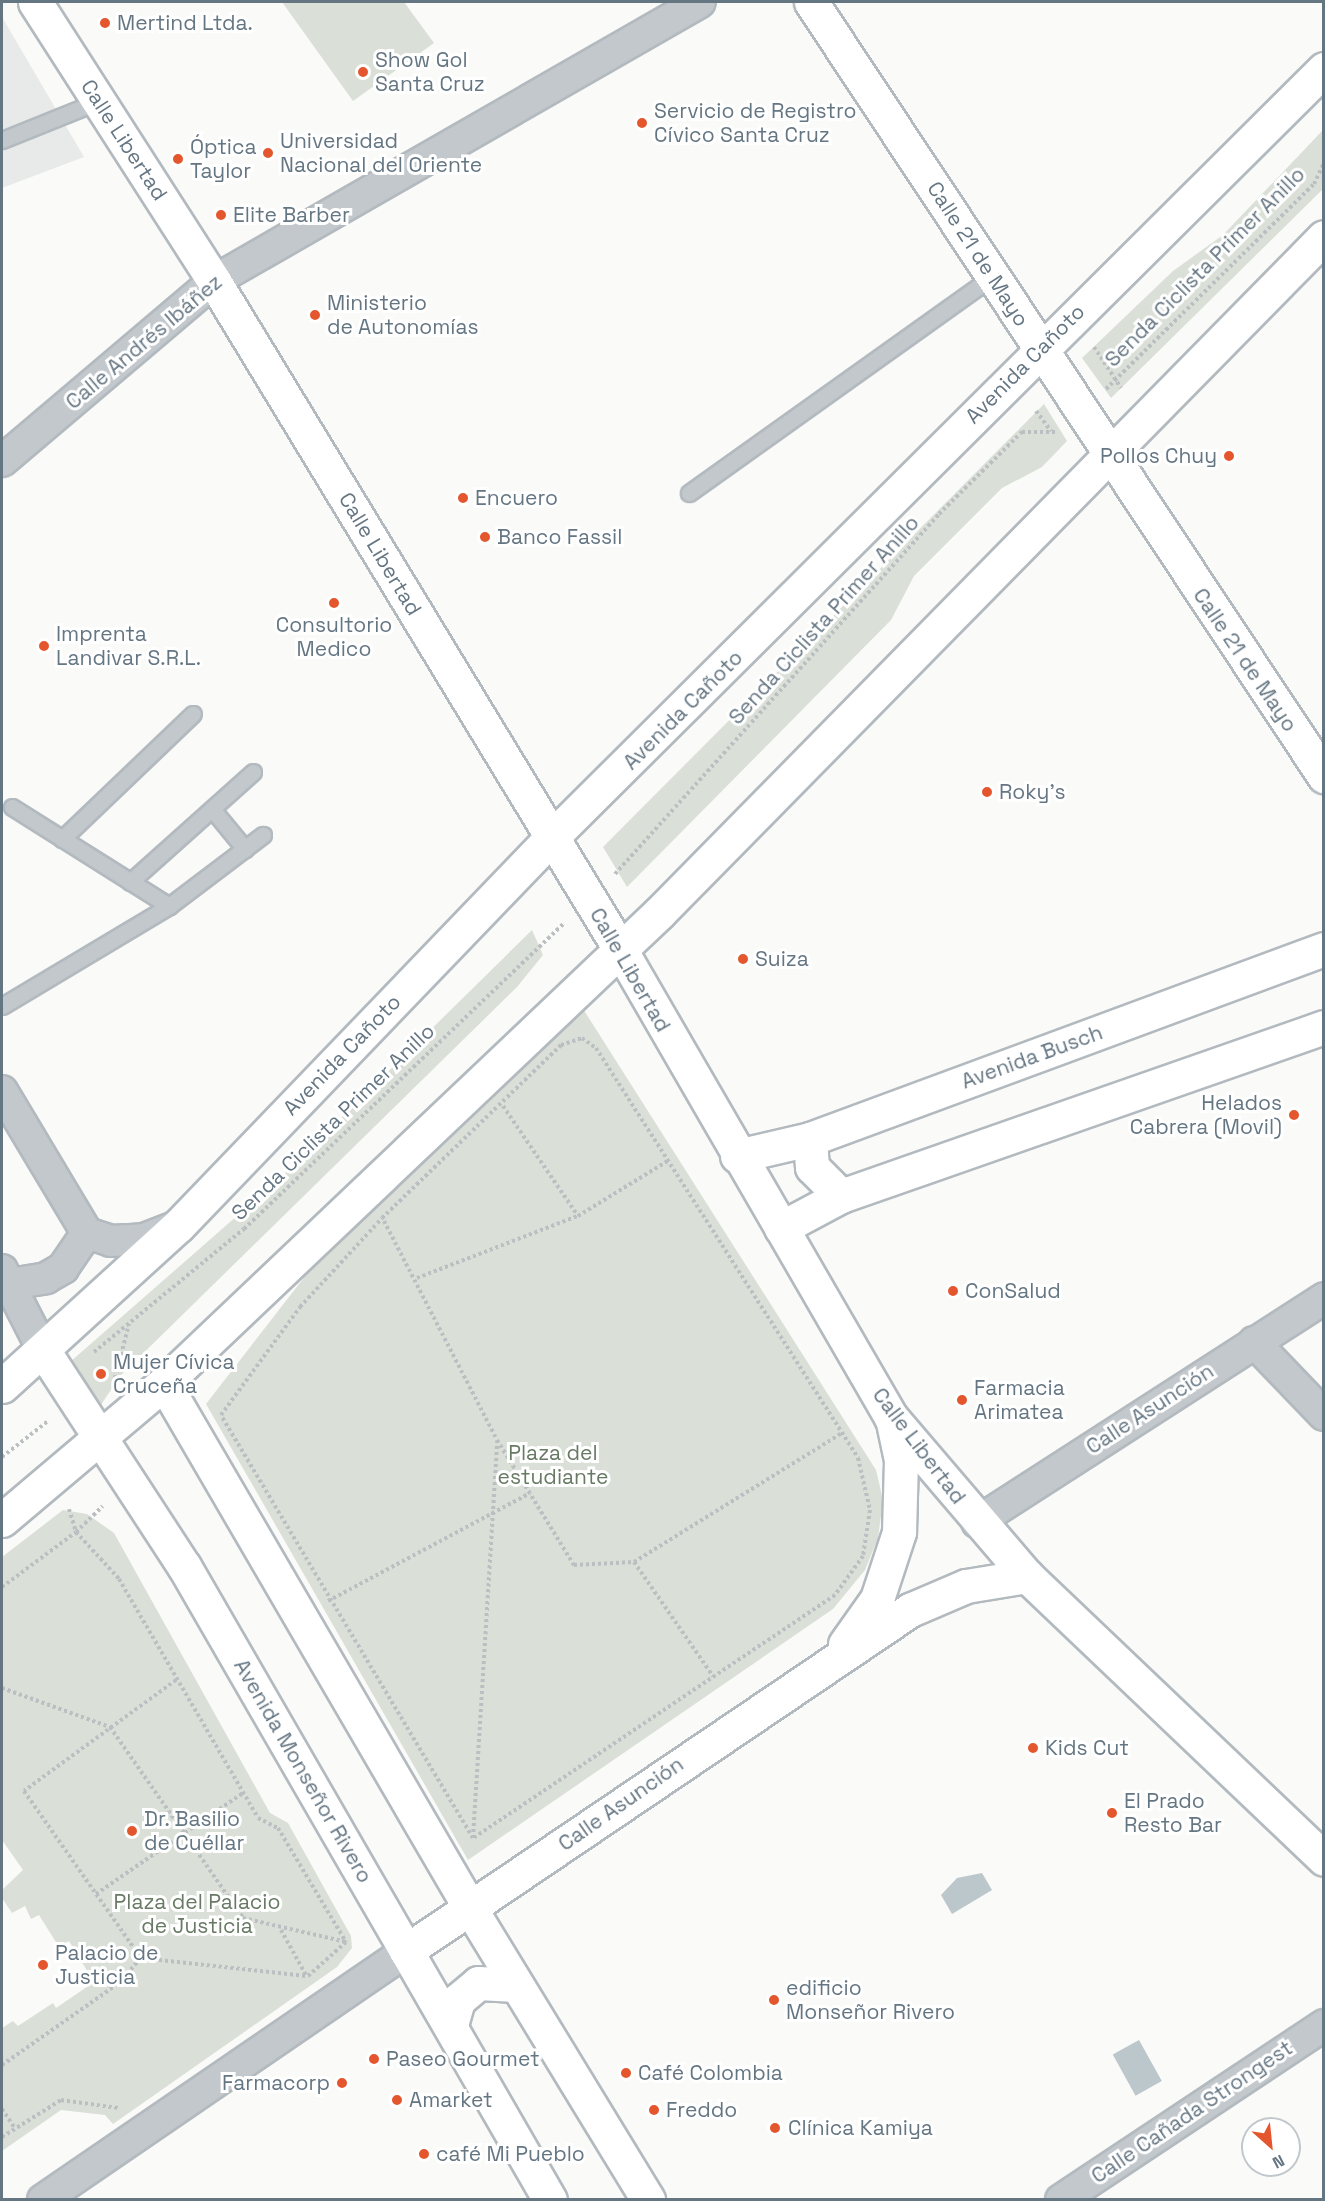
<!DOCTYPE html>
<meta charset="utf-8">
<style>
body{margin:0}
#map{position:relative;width:1325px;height:2201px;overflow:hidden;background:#fafaf8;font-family:"Space Grotesk",sans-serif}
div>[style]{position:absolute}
.built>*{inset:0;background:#e8e9e9}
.green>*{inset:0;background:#dadfd7}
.water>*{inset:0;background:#bbc7cb;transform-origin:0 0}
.path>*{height:4px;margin-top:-2px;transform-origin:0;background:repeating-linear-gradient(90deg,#bbbfc2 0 3px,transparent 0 6px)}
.roads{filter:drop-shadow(2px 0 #b3babf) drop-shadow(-2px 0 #b3babf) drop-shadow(0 2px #b3babf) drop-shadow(0 -2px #b3babf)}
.lane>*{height:15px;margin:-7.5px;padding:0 7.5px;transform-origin:7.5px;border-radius:7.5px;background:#c3c8cc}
.street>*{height:30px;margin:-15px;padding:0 15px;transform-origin:15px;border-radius:15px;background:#c3c8cc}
.secondary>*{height:33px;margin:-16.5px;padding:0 16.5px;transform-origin:16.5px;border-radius:16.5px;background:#fff}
.primary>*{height:33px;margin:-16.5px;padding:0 16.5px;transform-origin:16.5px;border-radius:16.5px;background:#fff}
.dots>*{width:16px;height:16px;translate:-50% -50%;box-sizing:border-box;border:3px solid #fff;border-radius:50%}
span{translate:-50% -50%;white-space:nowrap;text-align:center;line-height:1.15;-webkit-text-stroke:6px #fff;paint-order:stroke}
.poi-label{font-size:21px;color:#657683}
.left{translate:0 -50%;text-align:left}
.right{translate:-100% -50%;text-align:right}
.street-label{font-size:21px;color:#657683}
.park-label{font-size:21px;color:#687a64}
.frame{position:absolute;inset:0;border:3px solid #657683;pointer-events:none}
.north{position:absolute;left:1241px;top:2117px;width:60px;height:60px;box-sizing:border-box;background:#fff;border:2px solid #c1c8cd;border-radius:50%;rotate:153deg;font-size:16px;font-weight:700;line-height:24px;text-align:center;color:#657683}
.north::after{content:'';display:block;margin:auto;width:21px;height:27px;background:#e4572e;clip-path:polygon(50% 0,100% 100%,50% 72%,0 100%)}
</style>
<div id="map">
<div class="built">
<i style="clip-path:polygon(2px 17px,84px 157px,2px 188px)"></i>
</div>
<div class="green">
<i style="clip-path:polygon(282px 2px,404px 2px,434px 43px,353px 101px)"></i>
<i style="clip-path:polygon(1323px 130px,1323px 189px,1111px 398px,1082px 358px,1173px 271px,1223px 235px)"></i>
<i style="clip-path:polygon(1044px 404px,1067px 441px,1042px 467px,1002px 488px,914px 576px,891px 620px,627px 887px,603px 847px)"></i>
<i style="clip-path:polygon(532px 930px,543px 955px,517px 987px,120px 1376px,95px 1414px,70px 1362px,277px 1181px)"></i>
<i style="clip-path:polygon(578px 1001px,876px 1470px,883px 1500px,878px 1538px,865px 1570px,833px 1609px,468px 1860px,206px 1404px,306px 1275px)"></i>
<i style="clip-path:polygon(63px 1510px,87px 1514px,114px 1533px,270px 1813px,288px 1823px,351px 1936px,352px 1948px,337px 1967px,113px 2124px,105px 2115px,61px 2110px,2px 2151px,2px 2028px,13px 2021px,18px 2026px,53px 2003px,56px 2008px,94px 1982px,69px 1941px,59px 1947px,39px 1915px,31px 1919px,25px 1906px,12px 1913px,2px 1898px,2px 1890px,23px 1870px,2px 1840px,2px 1557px)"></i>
</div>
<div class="water">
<i style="clip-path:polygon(982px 1873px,992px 1890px,952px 1914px,941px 1895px,957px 1878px)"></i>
<i style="left:1139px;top:2040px;width:47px;height:30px;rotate:61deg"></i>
</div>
<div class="path">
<i style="left:1094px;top:347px;width:49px;rotate:56.6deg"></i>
<i style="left:1106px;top:389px;width:292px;rotate:-44.6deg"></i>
<i style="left:1314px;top:184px;width:23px;rotate:-65deg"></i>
<i style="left:1036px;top:411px;width:25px;rotate:53deg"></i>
<i style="left:615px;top:874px;width:484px;rotate:-48deg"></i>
<i style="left:939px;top:514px;width:117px;rotate:-44.7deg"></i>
<i style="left:1022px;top:432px;width:34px"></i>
<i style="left:582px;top:1038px;width:17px;rotate:36deg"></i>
<i style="left:596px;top:1048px;width:487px;rotate:57.4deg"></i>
<i style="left:858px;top:1458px;width:53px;rotate:77deg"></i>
<i style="left:870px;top:1510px;width:47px;rotate:98.7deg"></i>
<i style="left:863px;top:1556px;width:48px;rotate:125.7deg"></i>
<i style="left:835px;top:1595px;width:436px;rotate:146.1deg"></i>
<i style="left:473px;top:1838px;width:492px;rotate:-120.8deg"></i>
<i style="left:221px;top:1415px;width:134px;rotate:-53.8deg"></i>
<i style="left:300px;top:1307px;width:121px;rotate:-47.3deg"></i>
<i style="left:382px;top:1218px;width:249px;rotate:-44deg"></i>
<i style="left:561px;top:1045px;width:22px;rotate:-18deg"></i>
<i style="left:503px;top:1106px;width:133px;rotate:55.7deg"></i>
<i style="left:384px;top:1221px;width:246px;rotate:62.7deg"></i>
<i style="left:497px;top:1440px;width:147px;rotate:58.4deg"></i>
<i style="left:574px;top:1565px;width:60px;rotate:-2.9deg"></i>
<i style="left:634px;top:1562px;width:139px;rotate:55.3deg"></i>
<i style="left:417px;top:1278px;width:173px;rotate:-21.1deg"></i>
<i style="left:578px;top:1216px;width:107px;rotate:-31.6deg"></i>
<i style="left:94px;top:1352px;width:194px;rotate:-39.4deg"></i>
<i style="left:244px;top:1229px;width:443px;rotate:-43.7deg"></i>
<i style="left:115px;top:1378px;width:56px;rotate:-75.5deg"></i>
<i style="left:2px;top:1457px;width:58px;rotate:-38deg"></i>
<i style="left:69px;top:1509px;width:24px;rotate:73deg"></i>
<i style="left:76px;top:1532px;width:37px;rotate:-44deg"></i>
<i style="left:634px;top:1562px;width:245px;rotate:-31.8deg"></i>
<i style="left:2px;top:1587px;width:92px;rotate:-36.6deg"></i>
<i style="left:76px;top:1532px;width:64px;rotate:47.5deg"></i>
<i style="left:119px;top:1579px;width:276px;rotate:59.8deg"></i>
<i style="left:258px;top:1818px;width:22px;rotate:27deg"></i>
<i style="left:278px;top:1828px;width:133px;rotate:59.2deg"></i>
<i style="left:328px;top:1601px;width:229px;rotate:-28.1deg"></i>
<i style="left:176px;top:1680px;width:188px;rotate:143.9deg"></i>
<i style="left:24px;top:1791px;width:204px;rotate:55deg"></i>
<i style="left:141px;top:1958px;width:168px;rotate:6.2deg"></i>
<i style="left:308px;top:1976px;width:51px;rotate:-41.8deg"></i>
<i style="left:2px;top:1688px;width:115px;rotate:19.9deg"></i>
<i style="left:110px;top:1727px;width:233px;rotate:55.1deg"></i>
<i style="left:243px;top:1918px;width:106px;rotate:13.1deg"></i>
<i style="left:473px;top:1838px;width:398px;rotate:-86.5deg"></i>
<i style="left:96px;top:1894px;width:178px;rotate:-34.5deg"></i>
<i style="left:281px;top:1930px;width:54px;rotate:61deg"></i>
<i style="left:2px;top:2065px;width:143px;rotate:-35deg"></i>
<i style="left:119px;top:1983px;width:33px;rotate:-49deg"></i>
<i style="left:2px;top:2109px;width:23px;rotate:56deg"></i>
<i style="left:2px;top:2137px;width:70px;rotate:-32.1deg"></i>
<i style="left:61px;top:2100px;width:59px;rotate:7.9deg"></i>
</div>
<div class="roads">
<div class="lane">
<i style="left:2px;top:140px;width:105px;rotate:-21.9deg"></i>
<i style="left:689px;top:493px;width:372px;rotate:-35.5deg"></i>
<i style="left:12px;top:807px;width:186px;rotate:32.2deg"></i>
<i style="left:212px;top:809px;width:52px;rotate:50.5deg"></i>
<i style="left:62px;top:839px;width:181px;rotate:-43.7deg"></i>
<i style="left:130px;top:882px;width:165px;rotate:-41.8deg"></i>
<i style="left:2px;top:1006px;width:195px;rotate:-30.9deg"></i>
<i style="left:169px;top:906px;width:118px;rotate:-37.1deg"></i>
</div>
<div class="street">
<i style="left:2px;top:461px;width:278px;rotate:-40.3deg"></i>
<i style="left:214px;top:281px;width:560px;rotate:-29.86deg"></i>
<i style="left:2px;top:1091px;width:165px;rotate:59.1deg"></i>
<i style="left:87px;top:1233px;width:25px;rotate:18deg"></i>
<i style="left:111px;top:1241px;width:33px;rotate:-3deg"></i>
<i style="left:144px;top:1239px;width:36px;rotate:-21deg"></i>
<i style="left:2px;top:1270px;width:90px;rotate:62.9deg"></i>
<i style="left:10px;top:1284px;width:36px;rotate:-9deg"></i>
<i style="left:46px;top:1278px;width:20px;rotate:-30deg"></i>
<i style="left:63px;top:1268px;width:42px;rotate:-55.6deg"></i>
<i style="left:1254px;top:1342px;width:101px;rotate:46.2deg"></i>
<i style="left:977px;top:1522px;width:413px;rotate:-32.8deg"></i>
<i style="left:43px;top:2200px;width:440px;rotate:-34.4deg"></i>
<i style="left:1061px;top:2200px;width:316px;rotate:-33.6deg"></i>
</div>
<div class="secondary">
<i style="left:35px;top:2px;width:331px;rotate:57.3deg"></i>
<i style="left:214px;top:281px;width:782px;rotate:58.71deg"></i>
<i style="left:620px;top:949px;width:541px;rotate:59.93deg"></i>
<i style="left:891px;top:1417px;width:209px;rotate:49.5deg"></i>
<i style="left:1027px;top:1576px;width:410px;rotate:43.6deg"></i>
<i style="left:811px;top:2px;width:929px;rotate:56.46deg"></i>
<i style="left:810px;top:1139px;width:28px;rotate:86deg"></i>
<i style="left:812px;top:1167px;width:41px;rotate:45deg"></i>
<i style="left:737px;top:1156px;width:75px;rotate:-13.1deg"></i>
<i style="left:810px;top:1139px;width:548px;rotate:-20.29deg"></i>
<i style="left:781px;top:1228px;width:68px;rotate:-28.1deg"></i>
<i style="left:841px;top:1196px;width:512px;rotate:-19.28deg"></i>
<i style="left:43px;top:1350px;width:258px;rotate:56.9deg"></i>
<i style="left:184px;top:1566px;width:732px;rotate:60deg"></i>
<i style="left:164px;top:1383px;width:608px;rotate:59.76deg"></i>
<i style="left:470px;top:1908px;width:342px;rotate:58.6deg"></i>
<i style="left:2px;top:1386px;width:238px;rotate:-42.3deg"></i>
<i style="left:178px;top:1226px;width:540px;rotate:-46.13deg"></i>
<i style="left:552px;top:837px;width:1089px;rotate:-44.85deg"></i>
<i style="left:2px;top:1520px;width:212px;rotate:-40.2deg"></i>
<i style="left:164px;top:1383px;width:683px;rotate:-43.52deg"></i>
<i style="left:659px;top:913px;width:948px;rotate:-45.47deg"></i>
<i style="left:845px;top:1644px;width:55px;rotate:-54.6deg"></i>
<i style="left:877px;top:1599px;width:71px;rotate:-71.8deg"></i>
<i style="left:899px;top:1532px;width:72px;rotate:-88.4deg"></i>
<i style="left:901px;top:1460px;width:39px;rotate:-102deg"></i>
<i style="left:406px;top:1951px;width:609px;rotate:-34.08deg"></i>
<i style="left:910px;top:1610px;width:61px;rotate:-23.2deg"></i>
<i style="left:966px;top:1586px;width:62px;rotate:-9.3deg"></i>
</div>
<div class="primary">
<i style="left:451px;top:2025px;width:26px;rotate:-74deg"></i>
<i style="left:458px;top:2000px;width:26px;rotate:-40deg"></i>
<i style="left:478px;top:1983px;width:38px;rotate:3deg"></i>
</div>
</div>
<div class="dots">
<i style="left:105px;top:23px;background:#e4572e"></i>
<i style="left:363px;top:72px;background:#e4572e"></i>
<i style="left:642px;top:123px;background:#e4572e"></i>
<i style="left:268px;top:153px;background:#e4572e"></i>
<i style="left:178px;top:159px;background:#e4572e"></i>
<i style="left:221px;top:215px;background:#e4572e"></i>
<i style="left:315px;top:315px;background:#e4572e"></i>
<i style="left:1229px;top:456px;background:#e4572e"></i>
<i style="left:463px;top:498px;background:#e4572e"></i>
<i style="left:485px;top:537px;background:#e4572e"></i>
<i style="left:334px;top:603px;background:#e4572e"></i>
<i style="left:44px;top:646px;background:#e4572e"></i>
<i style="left:987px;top:792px;background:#e4572e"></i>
<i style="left:743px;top:959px;background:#e4572e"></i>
<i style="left:1294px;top:1115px;background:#e4572e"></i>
<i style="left:953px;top:1291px;background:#e4572e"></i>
<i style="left:101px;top:1374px;background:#e4572e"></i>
<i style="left:962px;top:1400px;background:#e4572e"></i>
<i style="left:1033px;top:1748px;background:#e4572e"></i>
<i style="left:1112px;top:1813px;background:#e4572e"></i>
<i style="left:132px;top:1831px;background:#e4572e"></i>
<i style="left:43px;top:1965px;background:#e4572e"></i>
<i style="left:774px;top:2000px;background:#e4572e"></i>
<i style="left:374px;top:2059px;background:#e4572e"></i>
<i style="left:626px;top:2073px;background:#e4572e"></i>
<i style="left:342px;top:2083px;background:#e4572e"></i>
<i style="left:397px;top:2100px;background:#e4572e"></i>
<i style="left:654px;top:2110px;background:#e4572e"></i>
<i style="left:775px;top:2128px;background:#e4572e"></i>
<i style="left:424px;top:2154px;background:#e4572e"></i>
</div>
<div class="poi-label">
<span class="left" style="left:117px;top:23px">Mertind Ltda.</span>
<span class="left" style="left:375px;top:72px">Show Gol<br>Santa Cruz</span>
<span class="left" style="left:654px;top:123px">Servicio de Registro<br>Cívico Santa Cruz</span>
<span class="left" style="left:280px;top:153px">Universidad<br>Nacional del Oriente</span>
<span class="left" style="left:190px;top:159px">Óptica<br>Taylor</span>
<span class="left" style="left:233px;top:215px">Elite Barber</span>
<span class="left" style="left:327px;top:315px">Ministerio<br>de Autonomías</span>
<span class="right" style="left:1217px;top:456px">Pollos Chuy</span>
<span class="left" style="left:475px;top:498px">Encuero</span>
<span class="left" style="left:497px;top:537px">Banco Fassil</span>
<span style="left:334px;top:637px">Consultorio<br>Medico</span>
<span class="left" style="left:56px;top:646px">Imprenta<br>Landivar S.R.L.</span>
<span class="left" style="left:999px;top:792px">Roky's</span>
<span class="left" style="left:755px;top:959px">Suiza</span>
<span class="right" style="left:1282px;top:1115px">Helados<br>Cabrera (Movil)</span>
<span class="left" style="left:965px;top:1291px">ConSalud</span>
<span class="left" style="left:113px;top:1374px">Mujer Cívica<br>Cruceña</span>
<span class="left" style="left:974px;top:1400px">Farmacia<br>Arimatea</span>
<span class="left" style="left:1045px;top:1748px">Kids Cut</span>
<span class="left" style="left:1124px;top:1813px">El Prado<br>Resto Bar</span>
<span class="left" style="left:144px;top:1831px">Dr. Basilio<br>de Cuéllar</span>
<span class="left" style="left:55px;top:1965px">Palacio de<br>Justicia</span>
<span class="left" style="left:786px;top:2000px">edificio<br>Monseñor Rivero</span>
<span class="left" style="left:386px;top:2059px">Paseo Gourmet</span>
<span class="left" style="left:638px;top:2073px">Café Colombia</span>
<span class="right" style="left:330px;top:2083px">Farmacorp</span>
<span class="left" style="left:409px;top:2100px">Amarket</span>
<span class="left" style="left:666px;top:2110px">Freddo</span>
<span class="left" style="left:788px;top:2128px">Clínica Kamiya</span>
<span class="left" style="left:436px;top:2154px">café Mi Pueblo</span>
</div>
<div class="street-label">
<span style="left:124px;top:140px;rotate:57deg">Calle Libertad</span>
<span style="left:978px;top:254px;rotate:57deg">Calle 21 de Mayo</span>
<span style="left:1205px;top:267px;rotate:-45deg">Senda Ciclista Primer Anillo</span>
<span style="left:144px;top:342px;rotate:-40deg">Calle Andrés Ibáñez</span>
<span style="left:1025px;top:364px;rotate:-45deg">Avenida Cañoto</span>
<span style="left:380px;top:554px;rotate:59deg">Calle Libertad</span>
<span style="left:824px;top:620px;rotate:-48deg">Senda Ciclista Primer Anillo</span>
<span style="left:1245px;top:660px;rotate:56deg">Calle 21 de Mayo</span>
<span style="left:683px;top:710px;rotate:-45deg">Avenida Cañoto</span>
<span style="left:630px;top:970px;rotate:60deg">Calle Libertad</span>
<span style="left:342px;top:1055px;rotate:-46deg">Avenida Cañoto</span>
<span style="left:1032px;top:1057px;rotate:-20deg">Avenida Busch</span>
<span style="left:333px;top:1122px;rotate:-44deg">Senda Ciclista Primer Anillo</span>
<span style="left:1150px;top:1409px;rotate:-33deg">Calle Asunción</span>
<span style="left:919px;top:1446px;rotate:53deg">Calle Libertad</span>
<span style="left:303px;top:1771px;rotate:60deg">Avenida Monseñor Rivero</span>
<span style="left:621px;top:1804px;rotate:-35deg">Calle Asunción</span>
<span style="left:1192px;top:2112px;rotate:-34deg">Calle Cañada Strongest</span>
</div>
<div class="park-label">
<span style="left:553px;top:1465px">Plaza del<br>estudiante</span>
<span style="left:197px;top:1914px">Plaza del Palacio<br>de Justicia</span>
</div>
<div class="frame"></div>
<div class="north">N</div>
</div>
